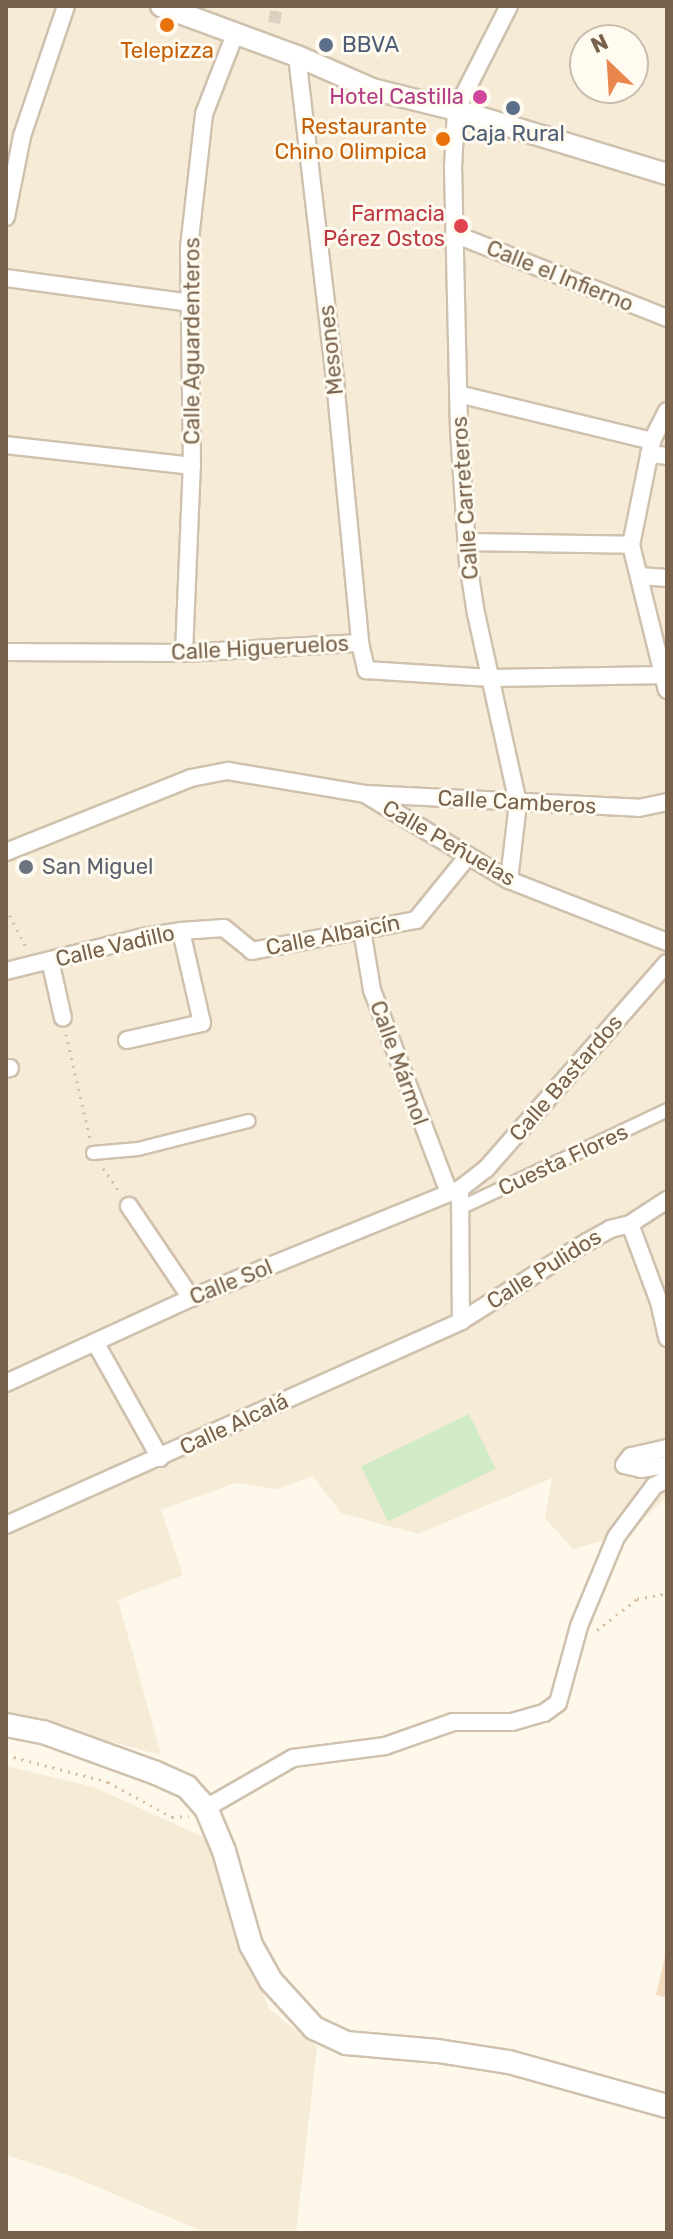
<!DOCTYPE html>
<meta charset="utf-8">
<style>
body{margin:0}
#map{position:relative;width:673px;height:2239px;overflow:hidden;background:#fdf8e9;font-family:Rubik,sans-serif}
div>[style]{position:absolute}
.residential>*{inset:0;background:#f5ebd7}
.green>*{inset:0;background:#d0ebc6;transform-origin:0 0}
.building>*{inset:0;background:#f3dcc0}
.pedestrian-tunnel>*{height:12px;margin-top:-6px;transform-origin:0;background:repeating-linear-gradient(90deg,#dcd2c2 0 12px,transparent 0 18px)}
.path>*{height:3px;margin-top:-1.5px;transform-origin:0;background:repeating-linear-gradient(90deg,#d8bfa2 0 2px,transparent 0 8px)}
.roads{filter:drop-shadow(2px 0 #cfc1ae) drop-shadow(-2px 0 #cfc1ae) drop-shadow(0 2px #cfc1ae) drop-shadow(0 -2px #cfc1ae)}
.pedestrian>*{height:12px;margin:-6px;padding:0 6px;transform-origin:6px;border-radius:6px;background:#fff}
.minor>*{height:16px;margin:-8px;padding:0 8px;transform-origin:8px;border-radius:8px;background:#fff}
.tertiary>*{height:20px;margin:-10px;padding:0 10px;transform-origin:10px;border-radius:10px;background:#fff}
.secondary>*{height:22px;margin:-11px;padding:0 11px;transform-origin:11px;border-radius:11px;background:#fff}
.dots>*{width:22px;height:22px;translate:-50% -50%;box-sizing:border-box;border:4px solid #fffbf0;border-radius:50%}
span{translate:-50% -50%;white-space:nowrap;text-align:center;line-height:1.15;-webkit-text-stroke:6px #fffbf0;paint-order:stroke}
.service-label{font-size:22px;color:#4e5e75}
.left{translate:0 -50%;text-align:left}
.food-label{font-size:22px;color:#c56008}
.right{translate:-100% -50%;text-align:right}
.hotel-label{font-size:22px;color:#b23c85}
.health-label{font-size:22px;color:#be3a42}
.street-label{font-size:22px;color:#78624b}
.worship-label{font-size:22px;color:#5b616d}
.frame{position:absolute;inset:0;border:8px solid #78624b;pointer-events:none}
.north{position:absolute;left:569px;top:24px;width:80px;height:80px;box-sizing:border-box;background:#fffbf0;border:2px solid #c9beae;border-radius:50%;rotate:335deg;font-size:22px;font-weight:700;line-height:32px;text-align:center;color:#78624b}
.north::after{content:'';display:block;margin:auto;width:28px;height:36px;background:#e8864d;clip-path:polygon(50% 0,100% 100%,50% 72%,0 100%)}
</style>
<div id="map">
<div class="residential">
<i style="clip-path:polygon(evenodd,6px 6px,667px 6px,667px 1496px,628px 1534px,573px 1549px,545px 1518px,552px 1478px,418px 1534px,341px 1513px,313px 1476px,276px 1489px,235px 1483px,161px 1510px,183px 1575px,118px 1600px,161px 1755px,6px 1714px,6px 6px,585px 40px,633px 40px,633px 88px,585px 88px,585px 40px)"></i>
<i style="clip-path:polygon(6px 1766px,94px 1787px,205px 1838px,269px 2009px,317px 2047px,296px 2233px,207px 2233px,73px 2177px,6px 2155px)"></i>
</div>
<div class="green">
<i style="left:469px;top:1414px;width:61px;height:120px;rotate:64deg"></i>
</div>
<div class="building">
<i style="clip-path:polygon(666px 1952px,667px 1952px,667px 1998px,656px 1995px)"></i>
</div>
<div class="pedestrian-tunnel">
<i style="left:274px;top:23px;width:17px;rotate:-80deg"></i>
</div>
<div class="path">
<i style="left:6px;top:908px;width:44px;rotate:62.9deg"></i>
<i style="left:66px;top:1034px;width:108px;rotate:77.1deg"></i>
<i style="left:103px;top:1168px;width:32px;rotate:55deg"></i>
<i style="left:597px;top:1630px;width:51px;rotate:-37.8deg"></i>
<i style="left:637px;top:1599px;width:31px;rotate:-11deg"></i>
<i style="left:6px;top:1755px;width:106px;rotate:14.8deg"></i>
<i style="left:108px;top:1782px;width:73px;rotate:28.7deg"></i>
<i style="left:172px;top:1817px;width:17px;rotate:-3deg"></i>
</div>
<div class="roads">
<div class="pedestrian">
<i style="left:93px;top:1153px;width:45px;rotate:-5.1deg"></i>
<i style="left:138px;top:1149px;width:114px;rotate:-14.2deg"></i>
<i style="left:458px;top:1209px;width:231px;rotate:-25.3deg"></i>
</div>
<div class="minor">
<i style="left:297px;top:56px;width:327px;rotate:83.3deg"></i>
<i style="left:335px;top:381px;width:263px;rotate:84.5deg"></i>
<i style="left:6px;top:217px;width:83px;rotate:-78.8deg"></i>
<i style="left:22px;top:136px;width:137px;rotate:-71.3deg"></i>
<i style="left:454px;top:234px;width:229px;rotate:21.5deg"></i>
<i style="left:6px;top:278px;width:186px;rotate:7.7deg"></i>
<i style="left:458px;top:394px;width:200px;rotate:13.6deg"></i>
<i style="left:667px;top:411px;width:34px;rotate:117deg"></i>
<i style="left:652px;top:441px;width:106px;rotate:101.4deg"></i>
<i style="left:631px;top:545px;width:149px;rotate:76.1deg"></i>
<i style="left:6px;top:445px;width:187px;rotate:6.4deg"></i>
<i style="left:649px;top:454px;width:18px;rotate:6deg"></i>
<i style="left:467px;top:542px;width:164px;rotate:1deg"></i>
<i style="left:639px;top:576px;width:28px;rotate:4deg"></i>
<i style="left:6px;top:652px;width:178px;rotate:0.3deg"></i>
<i style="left:184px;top:653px;width:176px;rotate:-3.3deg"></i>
<i style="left:360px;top:643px;width:28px;rotate:77deg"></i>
<i style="left:366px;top:670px;width:125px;rotate:3.7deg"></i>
<i style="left:491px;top:678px;width:176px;rotate:-1deg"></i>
<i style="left:184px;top:653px;width:187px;rotate:-87.6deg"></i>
<i style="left:192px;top:466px;width:218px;rotate:-90.8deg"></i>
<i style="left:189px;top:248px;width:135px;rotate:-83.6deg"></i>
<i style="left:204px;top:114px;width:86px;rotate:-68.8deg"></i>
<i style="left:368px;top:796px;width:164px;rotate:30.8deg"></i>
<i style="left:509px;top:880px;width:170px;rotate:21.4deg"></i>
<i style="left:6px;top:852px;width:199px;rotate:-21.8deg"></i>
<i style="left:191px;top:778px;width:38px;rotate:-11deg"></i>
<i style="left:228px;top:771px;width:140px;rotate:9.5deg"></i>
<i style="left:366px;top:794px;width:273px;rotate:2.9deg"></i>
<i style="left:639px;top:808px;width:29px;rotate:-12deg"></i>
<i style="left:509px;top:880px;width:78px;rotate:-83.3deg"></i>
<i style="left:518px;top:803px;width:194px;rotate:-102.5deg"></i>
<i style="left:476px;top:614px;width:52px;rotate:-98.9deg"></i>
<i style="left:468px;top:563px;width:133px;rotate:-93.9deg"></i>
<i style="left:459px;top:430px;width:262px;rotate:-91.3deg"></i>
<i style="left:453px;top:168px;width:58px;rotate:-87deg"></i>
<i style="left:456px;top:110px;width:117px;rotate:-63deg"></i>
<i style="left:362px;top:930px;width:61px;rotate:80.5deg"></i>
<i style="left:372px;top:990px;width:217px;rotate:69.2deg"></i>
<i style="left:50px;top:960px;width:59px;rotate:77.4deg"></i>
<i style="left:6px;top:971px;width:141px;rotate:-13.9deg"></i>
<i style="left:143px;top:937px;width:38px;rotate:-9deg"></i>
<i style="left:181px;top:931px;width:43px;rotate:-4deg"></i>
<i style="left:224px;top:928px;width:36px;rotate:39deg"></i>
<i style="left:252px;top:951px;width:167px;rotate:-10.7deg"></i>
<i style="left:416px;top:920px;width:82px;rotate:-50.9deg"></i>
<i style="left:127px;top:1040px;width:77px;rotate:-12.8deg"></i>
<i style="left:202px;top:1023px;width:94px;rotate:-102.9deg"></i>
<i style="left:6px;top:1069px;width:4px;rotate:-14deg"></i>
<i style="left:460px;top:1189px;width:132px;rotate:89.6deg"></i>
<i style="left:129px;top:1206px;width:111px;rotate:56deg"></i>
<i style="left:630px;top:1224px;width:83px;rotate:69.6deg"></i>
<i style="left:659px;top:1302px;width:37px;rotate:77deg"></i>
<i style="left:95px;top:1342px;width:133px;rotate:60.7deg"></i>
<i style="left:6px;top:1383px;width:204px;rotate:-24.7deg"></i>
<i style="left:191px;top:1298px;width:290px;rotate:-22.1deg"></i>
<i style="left:460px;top:1189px;width:33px;rotate:-38deg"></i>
<i style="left:486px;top:1169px;width:274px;rotate:-48.7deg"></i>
<i style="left:667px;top:1448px;width:37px;rotate:167deg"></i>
<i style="left:631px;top:1456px;width:11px;rotate:128deg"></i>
<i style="left:624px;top:1465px;width:17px;rotate:13deg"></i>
<i style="left:641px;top:1469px;width:26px;rotate:-9deg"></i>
<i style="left:6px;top:1525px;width:499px;rotate:-24.1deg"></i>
<i style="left:461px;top:1321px;width:149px;rotate:-32.1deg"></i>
<i style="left:587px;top:1242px;width:26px;rotate:-29deg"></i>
<i style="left:610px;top:1229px;width:21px;rotate:-14deg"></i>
<i style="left:630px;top:1224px;width:44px;rotate:-33deg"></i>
<i style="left:206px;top:1808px;width:100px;rotate:-29.9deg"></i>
<i style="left:293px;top:1758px;width:93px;rotate:-7.4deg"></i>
<i style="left:385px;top:1746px;width:72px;rotate:-19.4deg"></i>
<i style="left:453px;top:1722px;width:59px"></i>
<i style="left:512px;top:1722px;width:33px;rotate:-16deg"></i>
<i style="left:544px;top:1713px;width:17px;rotate:-36deg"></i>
<i style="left:558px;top:1703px;width:80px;rotate:-74.7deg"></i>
<i style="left:579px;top:1626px;width:96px;rotate:-67.4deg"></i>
<i style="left:616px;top:1537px;width:64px;rotate:-53.3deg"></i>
<i style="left:654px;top:1486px;width:15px;rotate:-28deg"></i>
</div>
<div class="tertiary">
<i style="left:161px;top:6px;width:145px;rotate:20.2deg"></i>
<i style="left:297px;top:56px;width:82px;rotate:23.7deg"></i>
<i style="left:372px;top:89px;width:87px;rotate:14deg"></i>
<i style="left:456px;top:110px;width:220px;rotate:16.9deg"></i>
</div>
<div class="secondary">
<i style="left:6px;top:1725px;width:38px;rotate:11deg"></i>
<i style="left:43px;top:1732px;width:120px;rotate:19.9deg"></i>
<i style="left:156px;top:1773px;width:34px;rotate:24deg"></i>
<i style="left:187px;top:1787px;width:28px;rotate:48deg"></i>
<i style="left:206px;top:1808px;width:47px;rotate:67.3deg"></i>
<i style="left:224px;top:1851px;width:98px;rotate:74deg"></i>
<i style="left:251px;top:1945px;width:41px;rotate:60.9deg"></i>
<i style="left:271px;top:1981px;width:64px;rotate:47.5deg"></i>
<i style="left:314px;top:2028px;width:35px;rotate:25deg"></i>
<i style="left:346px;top:2043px;width:92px;rotate:5deg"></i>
<i style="left:438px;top:2051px;width:72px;rotate:8.8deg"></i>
<i style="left:509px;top:2062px;width:164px;rotate:15.6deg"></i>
</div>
</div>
<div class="dots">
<i style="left:167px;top:25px;background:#e8710a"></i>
<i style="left:326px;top:45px;background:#5c6f8a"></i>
<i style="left:480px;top:97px;background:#d1479c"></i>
<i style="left:513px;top:108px;background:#5c6f8a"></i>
<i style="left:443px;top:139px;background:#e8710a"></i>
<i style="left:461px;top:226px;background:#e0444e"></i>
<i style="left:26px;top:867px;background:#6b7280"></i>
</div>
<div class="service-label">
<span class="left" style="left:342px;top:45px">BBVA</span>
<span style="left:513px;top:134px">Caja Rural</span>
</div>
<div class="food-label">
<span style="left:167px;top:51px">Telepizza</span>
<span class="right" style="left:427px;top:139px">Restaurante<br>Chino Olimpica</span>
</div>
<div class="hotel-label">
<span class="right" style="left:464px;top:97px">Hotel Castilla</span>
</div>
<div class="health-label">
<span class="right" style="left:445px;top:226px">Farmacia<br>Pérez Ostos</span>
</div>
<div class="street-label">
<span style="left:560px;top:276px;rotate:22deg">Calle el Infierno</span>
<span style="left:192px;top:341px;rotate:-90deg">Calle Aguardenteros</span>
<span style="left:331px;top:350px;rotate:-96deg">Mesones</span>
<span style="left:465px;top:498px;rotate:-94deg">Calle Carreteros</span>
<span style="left:260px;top:648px;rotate:-3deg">Calle Higueruelos</span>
<span style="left:517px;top:802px;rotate:3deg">Calle Camberos</span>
<span style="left:449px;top:843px;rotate:30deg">Calle Peñuelas</span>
<span style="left:333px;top:935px;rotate:-11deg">Calle Albaicín</span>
<span style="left:115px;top:946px;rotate:-13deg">Calle Vadillo</span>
<span style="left:399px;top:1063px;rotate:70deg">Calle Mármol</span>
<span style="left:566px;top:1078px;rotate:-49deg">Calle Bastardos</span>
<span style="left:563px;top:1160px;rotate:-25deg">Cuesta Flores</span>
<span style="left:544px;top:1269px;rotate:-32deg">Calle Pulidos</span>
<span style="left:231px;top:1282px;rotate:-22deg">Calle Sol</span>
<span style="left:234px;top:1424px;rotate:-25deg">Calle Alcalá</span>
</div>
<div class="worship-label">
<span class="left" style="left:42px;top:867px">San Miguel</span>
</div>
<div class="frame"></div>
<div class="north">N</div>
</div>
